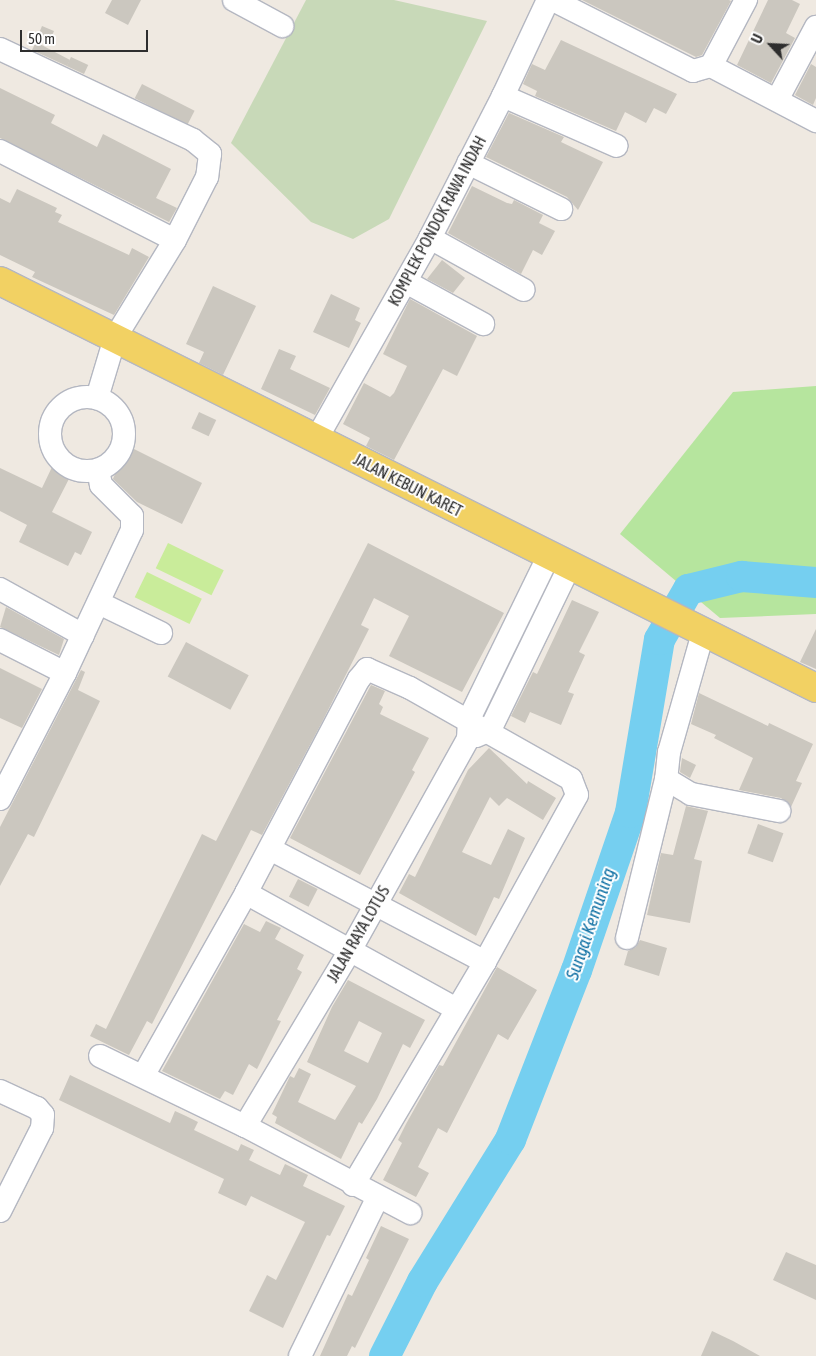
<!DOCTYPE html>
<style>
body{margin:0}
#map{position:relative;width:816px;height:1356px;overflow:hidden;background:#efe9e1;font-family:"Asap Condensed",sans-serif}
div>[style]{position:absolute}
.green>*{inset:0;background:#b6e59e}
.cemetery>*{inset:0;background:#c8d9b8}
.pitch>*{inset:0;background:#c9ec9a;transform-origin:0 0}
.river>*{height:31px;margin:-15.5px;padding:0 15.5px;transform-origin:15.5px;border-radius:15.5px;background:#75cff0}
.building>*{inset:0;background:#cbc7bf;transform-origin:0 0}
.roads{filter:drop-shadow(1px 0 #b4b7c1) drop-shadow(-1px 0 #b4b7c1) drop-shadow(0 1px #b4b7c1) drop-shadow(0 -1px #b4b7c1)}
.minor>*{height:22px;margin:-11px;padding:0 11px;transform-origin:11px;border-radius:11px;background:#fff}
.minor>.ring{margin:-11px;padding:0;box-sizing:content-box;background:none;border:22px solid #fff;border-radius:50%}
.major>*{height:28px;margin:-14px;padding:0 14px;transform-origin:14px;border-radius:14px;background:#f2d163}
span{translate:-50% -50%;white-space:nowrap;text-align:center;line-height:1.15;-webkit-text-stroke:4px #fff;paint-order:stroke}
.street-label{font-size:16px;color:#2e2e2e}
.water-label{font-size:18px;color:#0d6fa3;font-style:italic}
.north{position:absolute;left:746px;top:20px;width:50px;height:50px;-webkit-text-stroke:4px #fff;paint-order:stroke;rotate:295deg;font-size:14px;font-weight:700;line-height:20px;text-align:center;color:#2e2e2e}
.north::after{content:'';display:block;margin:auto;width:18px;height:22px;background:#2e2e2e;clip-path:polygon(50% 0,100% 100%,50% 72%,0 100%)}
.scale{position:absolute;left:20px;top:30px;width:128px;height:22px;box-sizing:border-box;border:2px solid #2e2e2e;border-top:0;padding-left:6px;font-size:15px;line-height:18px;white-space:nowrap;color:#2e2e2e;-webkit-text-stroke:4px #fff;paint-order:stroke}
</style>
<div id="map">
<div class="green">
<i style="clip-path:polygon(816px 386px,816px 614px,720px 618px,620px 534px,733px 392px)"></i>
</div>
<div class="cemetery">
<i style="clip-path:polygon(306px 0,394px 0,487px 21px,389px 219px,353px 239px,311px 222px,231px 143px)"></i>
</div>
<div class="pitch">
<i style="left:168px;top:543px;width:62px;height:28px;rotate:26deg"></i>
<i style="left:147px;top:572px;width:61px;height:28px;rotate:26deg"></i>
</div>
<div class="river">
<i style="left:384px;top:1356px;width:84px;rotate:-63.1deg"></i>
<i style="left:422px;top:1281px;width:167px;rotate:-58.2deg"></i>
<i style="left:510px;top:1139px;width:181px;rotate:-68.7deg"></i>
<i style="left:576px;top:970px;width:167px;rotate:-71.1deg"></i>
<i style="left:630px;top:812px;width:175px;rotate:-80.5deg"></i>
<i style="left:659px;top:639px;width:58px;rotate:-59.9deg"></i>
<i style="left:688px;top:589px;width:55px;rotate:-13.8deg"></i>
<i style="left:741px;top:576px;width:75px;rotate:4.6deg"></i>
</div>
<div class="building">
<i style="clip-path:polygon(112px 0,141px 0,128px 25px,105px 13px)"></i>
<i style="clip-path:polygon(582px 0,729px 0,731px 1px,702px 55px,696px 57px)"></i>
<i style="clip-path:polygon(768px 0,792px 0,800px 4px,786px 33px,795px 38px,771px 83px,737px 65px)"></i>
<i style="left:42px;top:26px;width:13px;height:14px;rotate:23deg"></i>
<i style="clip-path:polygon(561px 40px,677px 94px,666px 114px,654px 108px,646px 123px,625px 112px,616px 131px,535px 96px,537px 91px,523px 84px,532px 64px,545px 70px)"></i>
<i style="clip-path:polygon(36px 42px,70px 60px,67px 66px,32px 50px)"></i>
<i style="left:71px;top:57px;width:19px;height:10px;rotate:25deg"></i>
<i style="clip-path:polygon(811px 64px,816px 67px,816px 98px,813px 105px,795px 95px)"></i>
<i style="left:142px;top:84px;width:59px;height:16px;rotate:27deg"></i>
<i style="clip-path:polygon(0 88px,55px 115px,51px 123px,97px 147px,103px 134px,171px 169px,156px 198px,177px 208px,169px 222px,0 138px)"></i>
<i style="clip-path:polygon(509px 113px,564px 137px,561px 142px,603px 162px,578px 210px,567px 197px,486px 157px)"></i>
<i style="clip-path:polygon(472px 186px,507px 203px,512px 204px,514px 200px,543px 215px,539px 223px,555px 231px,542px 255px,533px 250px,521px 274px,448px 233px)"></i>
<i style="clip-path:polygon(17px 189px,57px 208px,55px 212px,62px 215px,58px 222px,129px 255px,132px 248px,149px 257px,114px 315px,32px 277px,35px 272px,0 255px,0 198px,10px 203px)"></i>
<i style="clip-path:polygon(442px 260px,465px 278px,453px 293px,427px 279px)"></i>
<i style="clip-path:polygon(213px 286px,256px 306px,223px 375px,199px 363px,204px 352px,186px 344px)"></i>
<i style="clip-path:polygon(331px 294px,360px 308px,355px 320px,361px 323px,349px 348px,313px 332px)"></i>
<i style="clip-path:polygon(410px 299px,477px 336px,457px 376px,443px 369px,394px 460px,366px 446px,370px 438px,343px 424px,364px 383px,390px 397px,394px 393px,407px 366px,383px 354px)"></i>
<i style="clip-path:polygon(279px 349px,296px 356px,290px 369px,330px 388px,315px 415px,261px 389px)"></i>
<i style="left:199px;top:412px;width:19px;height:18px;rotate:25deg"></i>
<i style="clip-path:polygon(128px 446px,202px 483px,182px 524px,137px 502px,113px 479px,117px 469px,113px 467px,119px 453px,124px 455px)"></i>
<i style="clip-path:polygon(52px 467px,71px 475px,52px 512px,92px 532px,81px 555px,75px 552px,68px 566px,19px 542px,27px 525px,0 511px,0 468px,42px 488px)"></i>
<i style="clip-path:polygon(368px 543px,504px 613px,462px 692px,389px 656px,409px 616px,374px 598px,361px 625px,369px 629px,321px 724px,262px 835px,251px 830px,152px 1024px,147px 1021px,129px 1055px,90px 1036px,96px 1024px,106px 1029px,202px 834px,216px 841px)"></i>
<i style="clip-path:polygon(572px 600px,599px 612px,579px 652px,585px 655px,568px 692px,574px 694px,561px 725px,530px 712px,525px 723px,511px 716px,533px 672px,537px 674px)"></i>
<i style="clip-path:polygon(6px 607px,64px 639px,59px 655px,0 627px)"></i>
<i style="clip-path:polygon(816px 629px,816px 669px,800px 662px)"></i>
<i style="left:186px;top:642px;width:71px;height:39px;rotate:28deg"></i>
<i style="clip-path:polygon(0 668px,42px 689px,22px 728px,0 718px)"></i>
<i style="clip-path:polygon(81px 670px,85px 672px,78px 690px,100px 701px,34px 837px,28px 834px,0 886px,0 827px)"></i>
<i style="clip-path:polygon(371px 685px,385px 691px,379px 704px,383px 707px,380px 714px,429px 738px,412px 770px,415px 772px,360px 875px,290px 838px)"></i>
<i style="clip-path:polygon(699px 693px,768px 726px,769px 723px,813px 744px,796px 781px,802px 783px,791px 807px,781px 798px,739px 790px,753px 758px,714px 738px,716px 735px,691px 724px)"></i>
<i style="clip-path:polygon(489px 748px,527px 784px,528px 781px,556px 798px,543px 820px,507px 798px,499px 806px,490px 797px,462px 852px,491px 865px,508px 829px,525px 838px,499px 899px,494px 897px,476px 936px,399px 893px,409px 874px,415px 877px,468px 770px)"></i>
<i style="clip-path:polygon(682px 758px,696px 765px,690px 778px,680px 772px)"></i>
<i style="clip-path:polygon(686px 806px,708px 811px,694px 859px,702px 861px,690px 923px,647px 915px,661px 853px,673px 855px)"></i>
<i style="left:758px;top:824px;width:27px;height:31px;rotate:20deg"></i>
<i style="left:298px;top:879px;width:22px;height:20px;rotate:27deg"></i>
<i style="clip-path:polygon(266px 921px,281px 928px,275px 939px,304px 955px,297px 969px,302px 972px,277px 1020px,281px 1021px,257px 1069px,249px 1064px,233px 1095px,225px 1091px,220px 1099px,162px 1071px,244px 924px,260px 932px)"></i>
<i style="clip-path:polygon(640px 940px,667px 948px,659px 976px,624px 965px,628px 951px,636px 947px)"></i>
<i style="clip-path:polygon(497px 967px,537px 990px,508px 1040px,498px 1034px,447px 1133px,438px 1128px,418px 1167px,429px 1173px,416px 1197px,383px 1180px,402px 1143px,398px 1140px,406px 1124px,439px 1065px,443px 1066px)"></i>
<i style="clip-path:polygon(evenodd,348px 980px,425px 1020px,410px 1048px,403px 1044px,377px 1099px,362px 1124px,359px 1122px,341px 1159px,275px 1123px,277px 1117px,272px 1114px,290px 1076px,294px 1078px,299px 1068px,311px 1074px,298px 1102px,335px 1120px,356px 1086px,307px 1062px,332px 1007px,348px 980px,359px 1021px,382px 1033px,368px 1063px,344px 1051px,359px 1021px)"></i>
<i style="clip-path:polygon(70px 1075px,170px 1123px,175px 1111px,186px 1116px,198px 1122px,194px 1130px,238px 1151px,241px 1144px,254px 1150px,249px 1160px,265px 1168px,280px 1175px,285px 1164px,308px 1175px,303px 1186px,345px 1206px,330px 1236px,327px 1235px,283px 1328px,249px 1311px,267px 1275px,276px 1280px,305px 1222px,251px 1196px,246px 1206px,218px 1193px,224px 1179px,59px 1100px)"></i>
<i style="clip-path:polygon(381px 1226px,409px 1239px,355px 1348px,352px 1346px,347px 1356px,320px 1356px,348px 1294px,352px 1296px,369px 1260px,366px 1258px)"></i>
<i style="clip-path:polygon(786px 1252px,816px 1265px,816px 1300px,773px 1280px)"></i>
<i style="clip-path:polygon(712px 1331px,733px 1341px,760px 1356px,701px 1356px)"></i>
</div>
<div class="roads">
<div class="minor">
<i style="left:234px;top:0;width:55px;rotate:28.4deg"></i>
<i style="left:553px;top:0;width:157px;rotate:26.9deg"></i>
<i style="left:693px;top:71px;width:19px;rotate:-16deg"></i>
<i style="left:711px;top:66px;width:119px;rotate:27.6deg"></i>
<i style="left:0;top:49px;width:213px;rotate:25.2deg"></i>
<i style="left:193px;top:140px;width:22px;rotate:39deg"></i>
<i style="left:210px;top:154px;width:23px;rotate:97deg"></i>
<i style="left:207px;top:177px;width:71px;rotate:116.9deg"></i>
<i style="left:175px;top:240px;width:115px;rotate:121.5deg"></i>
<i style="left:115px;top:338px;width:63px;rotate:106.7deg"></i>
<i style="left:711px;top:66px;width:75px;rotate:-62.1deg"></i>
<i style="left:503px;top:96px;width:124px;rotate:23.7deg"></i>
<i style="left:777px;top:100px;width:83px;rotate:-61.9deg"></i>
<i style="left:0;top:151px;width:196px;rotate:27deg"></i>
<i style="left:468px;top:163px;width:104px;rotate:26.3deg"></i>
<i style="left:430px;top:238px;width:107px;rotate:29deg"></i>
<i style="left:406px;top:282px;width:88px;rotate:28.6deg"></i>
<i class="ring" style="left:50px;top:397px;width:52px;height:52px"></i>
<i style="left:317px;top:438px;width:230px;rotate:-60.5deg"></i>
<i style="left:430px;top:238px;width:160px;rotate:-62.8deg"></i>
<i style="left:503px;top:96px;width:106px;rotate:-64.9deg"></i>
<i style="left:0;top:589px;width:95px;rotate:29deg"></i>
<i style="left:99px;top:603px;width:69px;rotate:25.8deg"></i>
<i style="left:703px;top:633px;width:124px;rotate:105.9deg"></i>
<i style="left:669px;top:752px;width:27px;rotate:96deg"></i>
<i style="left:666px;top:779px;width:29px;rotate:31deg"></i>
<i style="left:691px;top:794px;width:90px;rotate:10.9deg"></i>
<i style="left:0;top:640px;width:73px;rotate:26.9deg"></i>
<i style="left:476px;top:736px;width:15px;rotate:-23deg"></i>
<i style="left:490px;top:730px;width:181px;rotate:-64.1deg"></i>
<i style="left:0;top:799px;width:142px;rotate:-62.7deg"></i>
<i style="left:65px;top:673px;width:158px;rotate:-64.9deg"></i>
<i style="left:132px;top:530px;width:14px;rotate:-90deg"></i>
<i style="left:132px;top:516px;width:44px;rotate:-135deg"></i>
<i style="left:101px;top:485px;width:15px;rotate:-101deg"></i>
<i style="left:270px;top:849px;width:243px;rotate:27.7deg"></i>
<i style="left:246px;top:893px;width:240px;rotate:28.9deg"></i>
<i style="left:627px;top:938px;width:164px;rotate:-76.2deg"></i>
<i style="left:100px;top:1056px;width:161px;rotate:25.8deg"></i>
<i style="left:245px;top:1126px;width:187px;rotate:27.8deg"></i>
<i style="left:143px;top:1076px;width:210px;rotate:-60.6deg"></i>
<i style="left:246px;top:893px;width:242px;rotate:-62.2deg"></i>
<i style="left:359px;top:679px;width:13px;rotate:-51deg"></i>
<i style="left:367px;top:669px;width:47px;rotate:23.8deg"></i>
<i style="left:410px;top:688px;width:185px;rotate:29.5deg"></i>
<i style="left:571px;top:779px;width:17px;rotate:69deg"></i>
<i style="left:577px;top:795px;width:191px;rotate:118.9deg"></i>
<i style="left:485px;top:962px;width:259px;rotate:120.6deg"></i>
<i style="left:0;top:1091px;width:41px;rotate:24.7deg"></i>
<i style="left:37px;top:1108px;width:9px;rotate:49deg"></i>
<i style="left:43px;top:1115px;width:13px;rotate:94deg"></i>
<i style="left:42px;top:1128px;width:93px;rotate:116.8deg"></i>
<i style="left:245px;top:1126px;width:206px;rotate:-59.1deg"></i>
<i style="left:351px;top:949px;width:240px;rotate:-60.9deg"></i>
<i style="left:468px;top:739px;width:20px;rotate:-87deg"></i>
<i style="left:469px;top:719px;width:180px;rotate:-64deg"></i>
<i style="left:300px;top:1356px;width:177px;rotate:-63.9deg"></i>
</div>
<div class="major">
<i style="left:0;top:281px;width:912px;rotate:26.51deg"></i>
</div>
</div>
<div class="street-label">
<span style="left:437px;top:221px;rotate:-62deg">KOMPLEK PONDOK RAWA INDAH</span>
<span style="left:408px;top:485px;rotate:27deg">JALAN KEBUN KARET</span>
<span style="left:358px;top:934px;rotate:-60deg">JALAN RAYA LOTUS</span>
</div>
<div class="water-label">
<span style="left:591px;top:924px;rotate:-71deg">Sungai Kemuning</span>
</div>
<div class="north">U</div>
<div class="scale">50 m</div>
</div>
